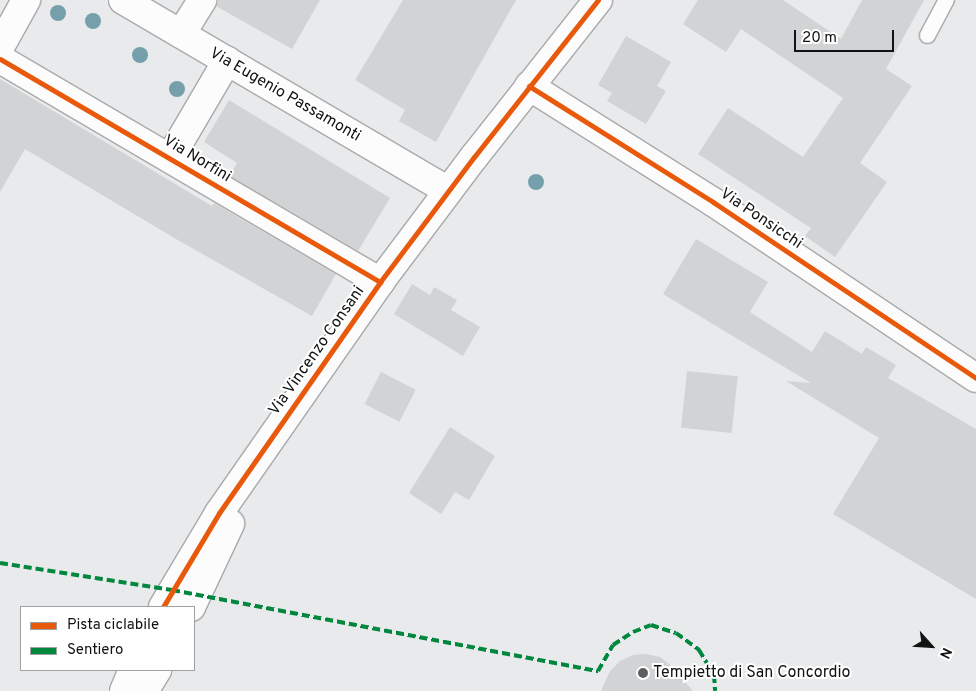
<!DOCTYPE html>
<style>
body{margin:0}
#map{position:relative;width:976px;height:691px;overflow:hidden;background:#e8eaec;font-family:Overpass,sans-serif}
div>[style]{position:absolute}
.building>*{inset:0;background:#d2d3d5;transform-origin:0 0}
.roads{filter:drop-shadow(1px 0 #a8a9aa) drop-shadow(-1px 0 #a8a9aa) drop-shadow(0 1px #a8a9aa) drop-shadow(0 -1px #a8a9aa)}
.service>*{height:15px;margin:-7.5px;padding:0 7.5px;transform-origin:7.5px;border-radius:7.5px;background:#fcfcfc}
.minor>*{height:28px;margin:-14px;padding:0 14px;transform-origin:14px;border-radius:14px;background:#fcfcfc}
.tertiary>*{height:28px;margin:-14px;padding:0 14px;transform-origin:14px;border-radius:14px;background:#fcfcfc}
.quiet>*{height:4px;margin-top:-2px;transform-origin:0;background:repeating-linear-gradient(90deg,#00873e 0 8px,transparent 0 12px)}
.cycleway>*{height:5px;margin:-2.5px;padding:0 2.5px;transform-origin:2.5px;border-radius:2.5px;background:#e8590c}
.trees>*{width:16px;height:16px;margin:-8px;border-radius:50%;background:#759fab}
.dots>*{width:14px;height:14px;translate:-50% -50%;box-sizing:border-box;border:2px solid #fff;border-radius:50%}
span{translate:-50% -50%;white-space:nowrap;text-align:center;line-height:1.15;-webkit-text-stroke:4px #fff;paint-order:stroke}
.street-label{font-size:16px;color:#111313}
.poi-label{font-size:16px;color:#111313}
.left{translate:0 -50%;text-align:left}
.legend{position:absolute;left:20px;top:606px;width:175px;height:65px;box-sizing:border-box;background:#fff;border:1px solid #a0a1a1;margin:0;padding:6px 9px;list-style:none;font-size:15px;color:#111313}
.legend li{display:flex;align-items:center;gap:10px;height:25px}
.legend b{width:25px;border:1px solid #a0a1a1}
.north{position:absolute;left:906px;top:621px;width:50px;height:50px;-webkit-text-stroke:4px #fff;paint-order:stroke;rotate:116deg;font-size:14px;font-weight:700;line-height:20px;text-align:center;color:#111313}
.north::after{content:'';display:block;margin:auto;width:18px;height:22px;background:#111313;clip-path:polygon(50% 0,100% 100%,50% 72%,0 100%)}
.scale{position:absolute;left:794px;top:30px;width:100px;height:22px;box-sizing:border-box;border:2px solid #111313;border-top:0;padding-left:6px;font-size:15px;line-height:18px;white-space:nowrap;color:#111313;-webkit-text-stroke:4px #fff;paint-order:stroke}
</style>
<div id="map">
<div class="building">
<i style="clip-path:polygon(218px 0,320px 0,292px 49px,216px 6px)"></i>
<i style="clip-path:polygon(403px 0,516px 0,436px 142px,399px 121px,405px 110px,355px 80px)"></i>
<i style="clip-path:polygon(698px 0,783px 0,841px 39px,862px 0,924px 0,886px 69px,912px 86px,860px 163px,887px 182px,835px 257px,805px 236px,811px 228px,698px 154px,728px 108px,803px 157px,843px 98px,741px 29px,726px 52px,683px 24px)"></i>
<i style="clip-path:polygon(626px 36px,671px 62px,657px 86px,666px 91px,646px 124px,607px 101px,612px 93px,598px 85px)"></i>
<i style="clip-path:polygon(0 79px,212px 206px,214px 203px,336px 274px,312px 316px,176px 239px,25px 149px,0 192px)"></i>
<i style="clip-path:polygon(229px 100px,390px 198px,358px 251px,229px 176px,237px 163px,204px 142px)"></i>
<i style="clip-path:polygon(696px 239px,768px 282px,750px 312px,812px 352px,825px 331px,862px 354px,866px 347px,896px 365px,888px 378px,976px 429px,976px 599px,833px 514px,879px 438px,786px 381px,811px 383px,663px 294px)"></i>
<i style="clip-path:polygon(412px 284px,430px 295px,434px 287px,457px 300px,451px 310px,480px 327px,463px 356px,394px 314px)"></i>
<i style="left:687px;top:371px;width:51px;height:57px;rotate:6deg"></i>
<i style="left:381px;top:372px;width:39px;height:36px;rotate:27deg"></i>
<i style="clip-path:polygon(450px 427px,495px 456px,469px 500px,455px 492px,441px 514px,409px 493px)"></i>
<i style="clip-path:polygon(646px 654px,660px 657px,669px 664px,693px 691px,601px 691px,610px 671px,620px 661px,633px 655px)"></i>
</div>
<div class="roads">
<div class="service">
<i style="left:927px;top:35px;width:40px;rotate:-62deg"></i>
</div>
<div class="minor">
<i style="left:123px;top:0;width:377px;rotate:30.4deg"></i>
<i style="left:181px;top:34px;width:40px;rotate:-58deg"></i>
<i style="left:0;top:47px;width:54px;rotate:-61deg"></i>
<i style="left:0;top:59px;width:441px;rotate:30.4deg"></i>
<i style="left:529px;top:86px;width:218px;rotate:32.2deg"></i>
<i style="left:713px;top:202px;width:316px;rotate:33.8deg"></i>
<i style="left:170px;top:158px;width:113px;rotate:-59.6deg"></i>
</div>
<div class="tertiary">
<i style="left:163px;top:607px;width:109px;rotate:-59.2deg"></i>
<i style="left:219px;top:513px;width:282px;rotate:-55.1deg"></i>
<i style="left:380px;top:282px;width:156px;rotate:-53.1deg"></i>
<i style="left:474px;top:157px;width:200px;rotate:-51.7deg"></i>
<i style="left:191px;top:607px;width:92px;rotate:-64.8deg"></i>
<i style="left:124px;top:691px;width:23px;rotate:-67deg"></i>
<i style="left:144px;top:691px;width:25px;rotate:-58deg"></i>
</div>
</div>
<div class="quiet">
<i style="left:0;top:563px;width:174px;rotate:8.9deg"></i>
<i style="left:172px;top:590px;width:434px;rotate:10.8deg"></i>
<i style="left:598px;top:671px;width:30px;rotate:-60deg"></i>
<i style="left:613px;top:645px;width:24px;rotate:-33deg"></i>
<i style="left:633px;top:632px;width:19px;rotate:-21deg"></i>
<i style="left:651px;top:625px;width:26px;rotate:18deg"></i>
<i style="left:676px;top:633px;width:29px;rotate:36deg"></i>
<i style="left:699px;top:650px;width:29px;rotate:59deg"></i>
<i style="left:714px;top:675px;width:16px;rotate:86deg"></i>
</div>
<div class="cycleway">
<i style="left:0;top:59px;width:441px;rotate:30.4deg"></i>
<i style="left:529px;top:86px;width:218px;rotate:32.2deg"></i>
<i style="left:713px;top:202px;width:316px;rotate:33.8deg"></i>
<i style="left:163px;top:607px;width:109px;rotate:-59.2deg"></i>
<i style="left:219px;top:513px;width:282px;rotate:-55.1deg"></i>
<i style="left:380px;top:282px;width:156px;rotate:-53.1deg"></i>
<i style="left:474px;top:157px;width:200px;rotate:-51.7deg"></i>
</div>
<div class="trees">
<i style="left:58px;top:13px"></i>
<i style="left:93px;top:21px"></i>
<i style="left:140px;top:55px"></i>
<i style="left:177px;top:89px"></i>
<i style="left:536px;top:182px"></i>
</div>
<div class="dots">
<i style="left:643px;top:673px;background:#5c5e5f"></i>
</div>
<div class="street-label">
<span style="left:285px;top:95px;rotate:30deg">Via Eugenio Passamonti</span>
<span style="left:197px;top:159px;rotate:31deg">Via Norfini</span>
<span style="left:761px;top:219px;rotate:34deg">Via Ponsicchi</span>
<span style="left:317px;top:351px;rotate:-55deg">Via Vincenzo Consani</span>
</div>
<div class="poi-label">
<span class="left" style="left:653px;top:673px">Tempietto di San Concordio</span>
</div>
<ul class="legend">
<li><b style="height:6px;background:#e8590c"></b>Pista ciclabile</li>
<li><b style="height:6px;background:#00873e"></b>Sentiero</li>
</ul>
<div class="north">N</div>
<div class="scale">20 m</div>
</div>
